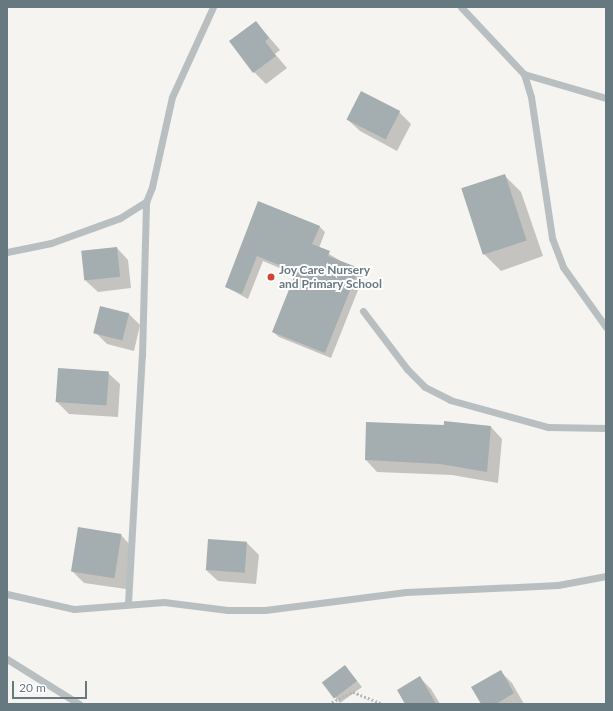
<!DOCTYPE html>
<style>
body{margin:0}
#map{position:relative;width:613px;height:711px;overflow:hidden;background:#f5f4f1;font-family:Lato,sans-serif}
div>[style]{position:absolute}
.shadow>*{inset:0;background:#0003}
.building>*{inset:0;background:#a4adb0;transform-origin:0 0}
.path>*{height:2.5px;margin-top:-1.25px;transform-origin:0;background:repeating-linear-gradient(90deg,#b4b8ba 0 2px,transparent 0 4px)}
.minor>*{height:7px;margin:-3.5px;padding:0 3.5px;transform-origin:3.5px;border-radius:3.5px;background:#b9bfc1}
.dots>*{width:11px;height:11px;translate:-50% -50%;box-sizing:border-box;border:2px solid #fff;border-radius:50%}
span{translate:-50% -50%;white-space:nowrap;text-align:center;line-height:1.15;-webkit-text-stroke:4px #fff;paint-order:stroke}
.poi-label{font-size:12px;color:#667880;font-weight:700}
.left{translate:0 -50%;text-align:left}
.frame{position:absolute;inset:0;border:8px solid #667880;pointer-events:none}
.scale{position:absolute;left:12px;top:681px;width:75px;height:18px;box-sizing:border-box;border:2px solid #667880;border-top:0;padding-left:5px;font-size:12px;line-height:14px;white-space:nowrap;color:#667880;-webkit-text-stroke:3px #fff;paint-order:stroke}
</style>
<div id="map">
<div class="shadow">
<i style="clip-path:polygon(256px 22px,280px 50px,275px 54px,287px 68px,266px 84px,254px 72px)"></i>
<i style="clip-path:polygon(399px 112px,411px 124px,397px 151px,360px 131px,348px 120px)"></i>
<i style="clip-path:polygon(504px 175px,521px 192px,543px 256px,501px 271px,484px 254px,462px 189px)"></i>
<i style="clip-path:polygon(259px 202px,319px 226px,325px 232px,319px 248px,364px 275px,331px 358px,279px 337px,273px 332px,296px 275px,263px 261px,248px 299px,226px 287px)"></i>
<i style="clip-path:polygon(117px 248px,128px 260px,131px 288px,98px 292px,86px 281px)"></i>
<i style="clip-path:polygon(128px 313px,140px 325px,134px 351px,107px 344px,96px 333px)"></i>
<i style="clip-path:polygon(108px 373px,120px 384px,118px 417px,69px 414px,57px 402px)"></i>
<i style="clip-path:polygon(491px 427px,502px 439px,498px 483px,452px 475px,377px 472px,366px 460px)"></i>
<i style="clip-path:polygon(121px 535px,132px 547px,126px 589px,84px 583px,72px 571px)"></i>
<i style="clip-path:polygon(247px 543px,259px 555px,256px 584px,218px 581px,206px 570px)"></i>
<i style="clip-path:polygon(345px 666px,362px 687px,340px 703px,335px 697px)"></i>
<i style="clip-path:polygon(500px 671px,512px 683px,524px 704px,483px 704px)"></i>
<i style="clip-path:polygon(420px 678px,431px 689px,440px 704px,406px 704px)"></i>
</div>
<div class="building">
<i style="clip-path:polygon(256px 21px,269px 38px,265px 41px,276px 56px,253px 73px,229px 41px)"></i>
<i style="left:361px;top:91px;width:44px;height:32px;rotate:27deg"></i>
<i style="left:505px;top:174px;width:70px;height:46px;rotate:72deg"></i>
<i style="clip-path:polygon(258px 201px,320px 226px,312px 244px,330px 251px,328px 256px,359px 268px,325px 353px,272px 332px,296px 272px,257px 256px,242px 294px,225px 287px)"></i>
<i style="left:117px;top:247px;width:30px;height:36px;rotate:84deg"></i>
<i style="left:100px;top:306px;width:30px;height:28px;rotate:14deg"></i>
<i style="left:58px;top:368px;width:51px;height:34px;rotate:4deg"></i>
<i style="clip-path:polygon(444px 421px,491px 426px,487px 472px,440px 464px,365px 460px,366px 422px,444px 425px)"></i>
<i style="left:78px;top:527px;width:44px;height:45px;rotate:9deg"></i>
<i style="left:208px;top:539px;width:39px;height:31px;rotate:4deg"></i>
<i style="left:345px;top:665px;width:20px;height:29px;rotate:53deg"></i>
<i style="clip-path:polygon(501px 670px,514px 693px,496px 704px,481px 704px,471px 687px)"></i>
<i style="clip-path:polygon(420px 676px,436px 704px,405px 704px,397px 690px)"></i>
</div>
<div class="path">
<i style="left:328px;top:704px;width:28px;rotate:-26deg"></i>
<i style="left:353px;top:692px;width:32px;rotate:22deg"></i>
</div>
<div class="minor">
<i style="left:461px;top:7px;width:92px;rotate:46.8deg"></i>
<i style="left:524px;top:74px;width:24px;rotate:73deg"></i>
<i style="left:531px;top:97px;width:143px;rotate:81.5deg"></i>
<i style="left:552px;top:238px;width:31px;rotate:69deg"></i>
<i style="left:563px;top:267px;width:74px;rotate:54.4deg"></i>
<i style="left:524px;top:74px;width:85px;rotate:16.3deg"></i>
<i style="left:7px;top:252px;width:45px;rotate:-11.6deg"></i>
<i style="left:51px;top:243px;width:73px;rotate:-19.9deg"></i>
<i style="left:120px;top:218px;width:31px;rotate:-32deg"></i>
<i style="left:146px;top:202px;width:16px;rotate:-68deg"></i>
<i style="left:152px;top:187px;width:92px;rotate:-77.5deg"></i>
<i style="left:172px;top:97px;width:99px;rotate:-65.5deg"></i>
<i style="left:363px;top:311px;width:73px;rotate:52.8deg"></i>
<i style="left:407px;top:369px;width:25px;rotate:45deg"></i>
<i style="left:425px;top:387px;width:28px;rotate:27deg"></i>
<i style="left:450px;top:400px;width:102px;rotate:15.4deg"></i>
<i style="left:548px;top:427px;width:58px;rotate:1deg"></i>
<i style="left:7px;top:594px;width:69px;rotate:12.6deg"></i>
<i style="left:74px;top:609px;width:90px;rotate:-4.4deg"></i>
<i style="left:164px;top:602px;width:64px;rotate:7.1deg"></i>
<i style="left:228px;top:610px;width:37px"></i>
<i style="left:265px;top:610px;width:142px;rotate:-7.3deg"></i>
<i style="left:406px;top:592px;width:152px;rotate:-2.6deg"></i>
<i style="left:558px;top:585px;width:49px;rotate:-10.6deg"></i>
<i style="left:128px;top:603px;width:247px;rotate:-86.8deg"></i>
<i style="left:142px;top:356px;width:154px;rotate:-88.5deg"></i>
<i style="left:7px;top:659px;width:85px;rotate:32deg"></i>
</div>
<div class="dots">
<i style="left:271px;top:277px;background:#d44333"></i>
</div>
<div class="poi-label">
<span class="left" style="left:279px;top:277px">Joy Care Nursery<br>and Primary School</span>
</div>
<div class="frame"></div>
<div class="scale">20 m</div>
</div>
